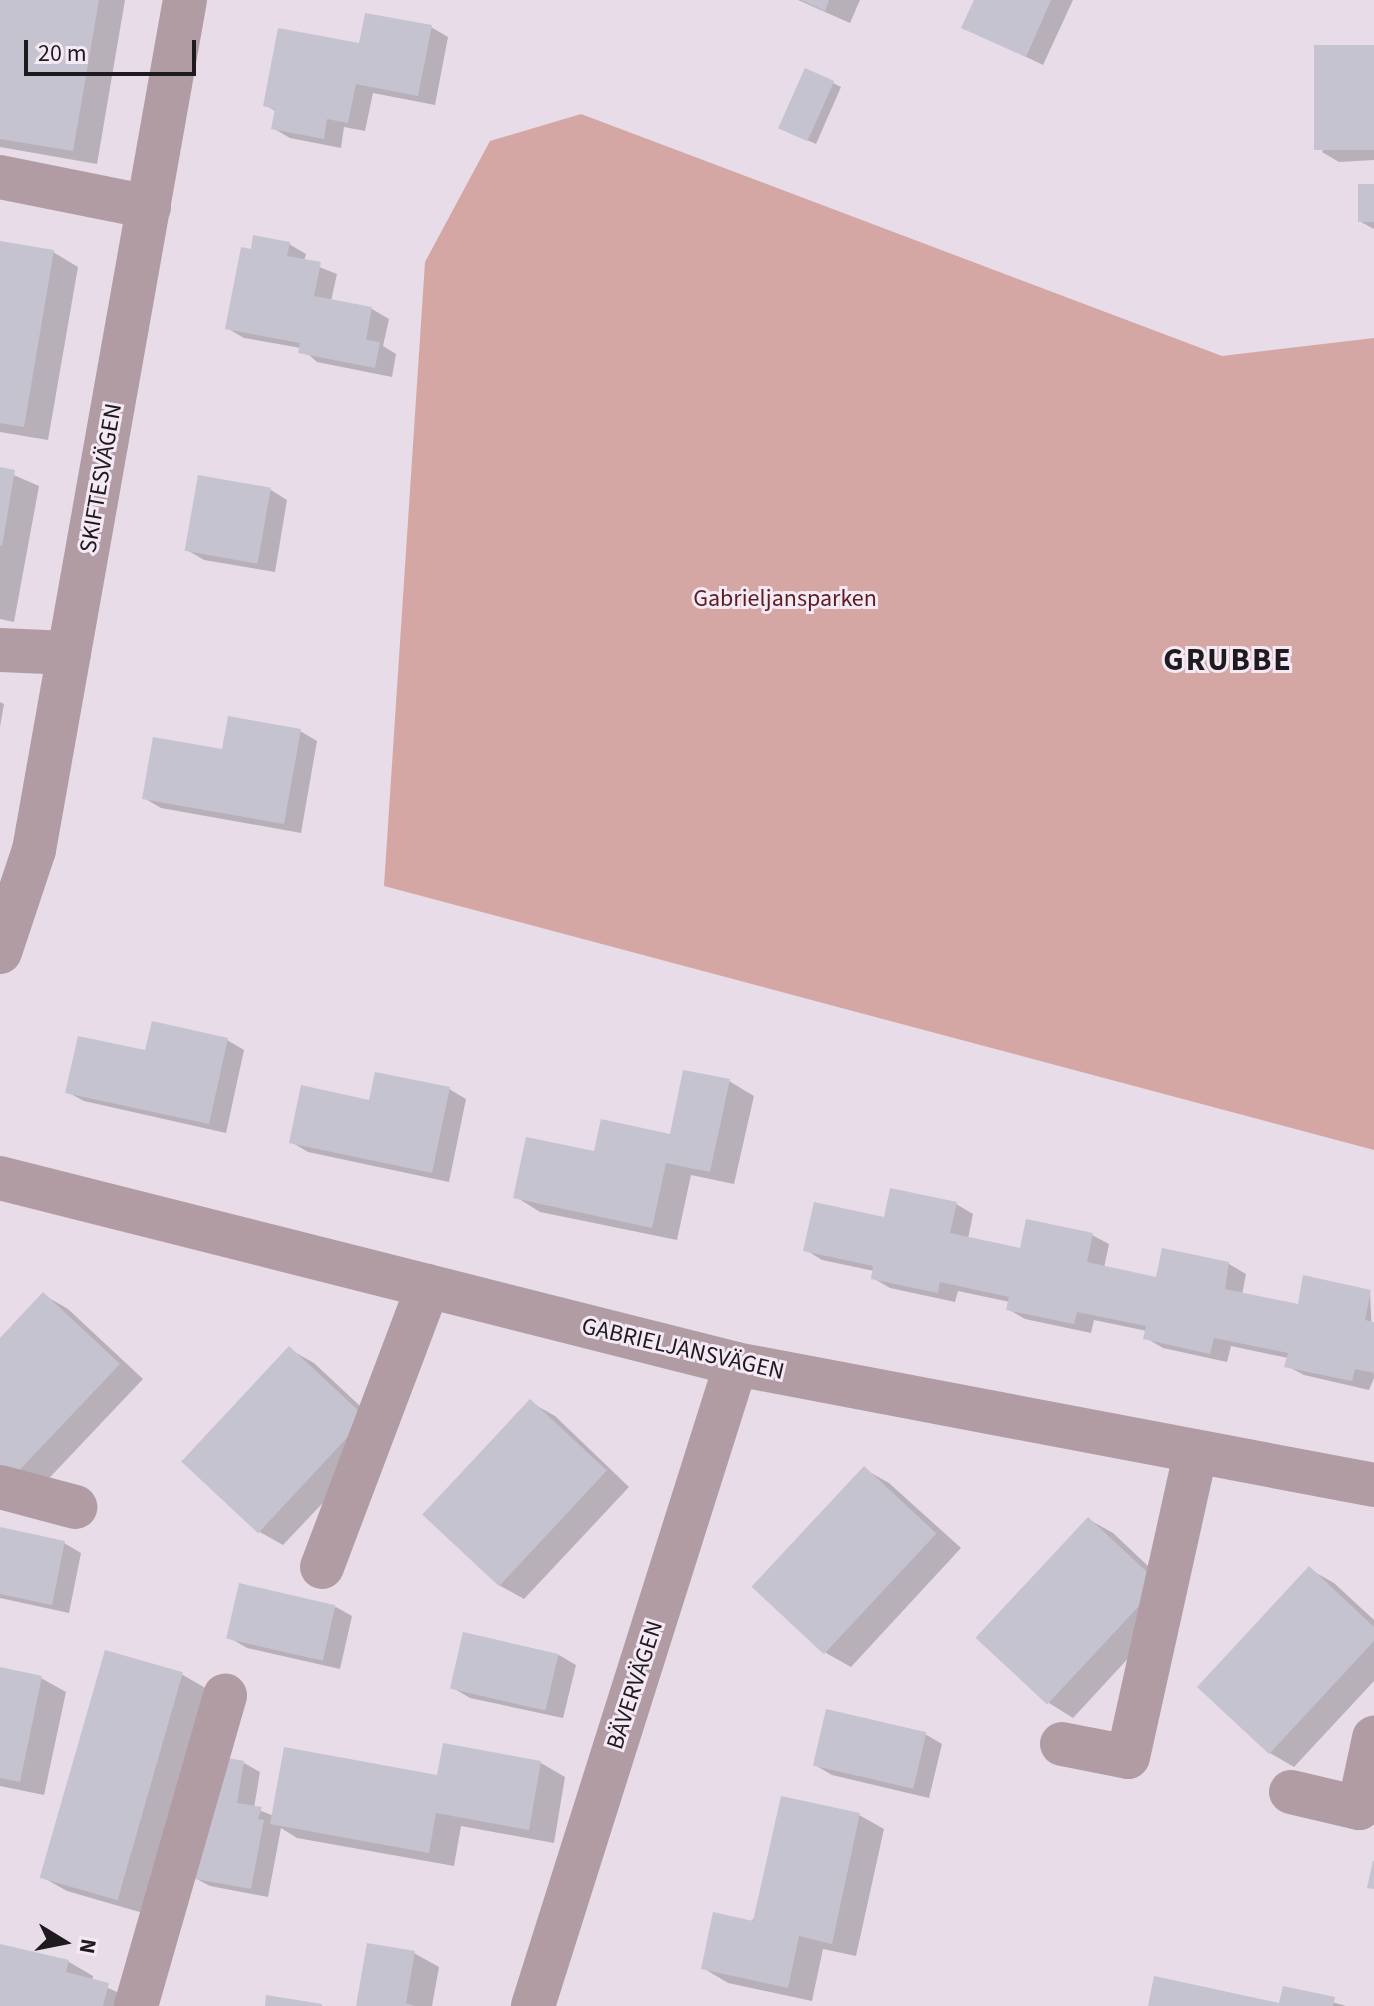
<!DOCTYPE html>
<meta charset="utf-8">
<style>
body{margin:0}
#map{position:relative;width:1374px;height:2006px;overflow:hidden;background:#e7dce7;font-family:"Source Sans 3",sans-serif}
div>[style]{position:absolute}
.green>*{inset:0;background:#d4a7a4}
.shadow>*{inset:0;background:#0003}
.building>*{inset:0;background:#c6c3d0;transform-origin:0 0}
.minor>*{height:44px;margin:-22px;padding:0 22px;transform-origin:22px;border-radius:22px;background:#b29ca4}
span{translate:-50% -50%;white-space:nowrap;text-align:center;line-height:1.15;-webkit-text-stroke:6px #f4e9f4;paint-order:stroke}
.street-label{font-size:24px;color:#1e1a1e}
.park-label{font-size:24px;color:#5d1d1f}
.district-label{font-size:32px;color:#1e1a1e;font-weight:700;letter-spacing:2px}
.north{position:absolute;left:24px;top:1902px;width:80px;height:80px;-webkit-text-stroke:6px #f4e9f4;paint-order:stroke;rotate:100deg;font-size:22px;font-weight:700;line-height:32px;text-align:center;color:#1e1a1e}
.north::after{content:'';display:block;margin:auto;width:28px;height:36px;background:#1e1a1e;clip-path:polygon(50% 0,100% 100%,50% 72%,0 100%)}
.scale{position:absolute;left:24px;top:40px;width:172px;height:36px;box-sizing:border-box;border:4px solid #1e1a1e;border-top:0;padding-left:10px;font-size:24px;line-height:28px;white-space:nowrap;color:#1e1a1e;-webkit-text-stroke:6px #f4e9f4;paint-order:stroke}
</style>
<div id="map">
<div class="green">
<i style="clip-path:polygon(581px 114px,1222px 356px,1374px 338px,1374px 1150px,384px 886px,425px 262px,490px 141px)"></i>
</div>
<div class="shadow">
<i style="clip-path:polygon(0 0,125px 0,97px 164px,0 147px)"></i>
<i style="clip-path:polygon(798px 0,860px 0,850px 23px)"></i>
<i style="clip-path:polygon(976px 0,1073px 0,1043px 65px,964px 27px)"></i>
<i style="clip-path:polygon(431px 27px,448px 37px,435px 105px,373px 93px,365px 131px,344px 127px,341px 148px,290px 138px,273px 128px,277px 112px,265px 105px,361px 46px)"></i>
<i style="clip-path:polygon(1374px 47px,1374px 160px,1339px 162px,1322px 152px)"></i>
<i style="clip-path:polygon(833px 83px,841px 87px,816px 144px,789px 132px)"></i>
<i style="clip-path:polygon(1374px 186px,1374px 229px,1361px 222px)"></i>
<i style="clip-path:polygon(0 243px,53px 252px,78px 267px,48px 440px,0 432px)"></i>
<i style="clip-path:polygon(289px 244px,306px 254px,304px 261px,337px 274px,331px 301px,372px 309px,389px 319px,383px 346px,396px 354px,392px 377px,317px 362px,301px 348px,244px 338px,227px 328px,252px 252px)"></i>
<i style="clip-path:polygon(0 469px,39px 486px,14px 622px,0 619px)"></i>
<i style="clip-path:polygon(271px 490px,287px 500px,275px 572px,204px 560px,187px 550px)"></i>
<i style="clip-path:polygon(0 702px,4px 704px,0 727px)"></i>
<i style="clip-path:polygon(300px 731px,317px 741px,301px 833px,161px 808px,144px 798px,224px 751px)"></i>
<i style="clip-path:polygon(227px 1040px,244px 1050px,226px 1133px,84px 1101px,67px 1092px)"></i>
<i style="clip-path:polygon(729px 1081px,754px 1096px,734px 1184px,691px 1175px,677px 1240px,540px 1212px,516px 1197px,596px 1154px,671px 1136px)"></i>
<i style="clip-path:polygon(449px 1089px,466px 1099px,449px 1182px,308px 1152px,291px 1142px,370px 1102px)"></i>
<i style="clip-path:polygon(956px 1204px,973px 1214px,968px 1239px,1021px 1250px,1092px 1235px,1109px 1244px,1104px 1268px,1158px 1279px,1164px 1250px,1229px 1264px,1246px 1274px,1242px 1295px,1300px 1307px,1370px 1292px,1374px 1378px,1369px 1390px,1304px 1375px,1287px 1366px,1288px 1358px,1231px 1346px,1227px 1362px,1163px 1348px,1146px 1338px,1147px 1331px,1094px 1320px,1091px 1333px,1025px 1319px,1008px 1309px,1010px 1302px,958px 1291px,955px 1302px,890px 1288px,873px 1278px,874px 1271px,822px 1260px,806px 1250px,885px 1219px)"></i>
<i style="clip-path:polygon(44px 1295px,68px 1309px,143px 1379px,37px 1491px,0 1465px,0 1341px)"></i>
<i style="clip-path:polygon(289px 1349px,314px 1363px,389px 1433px,283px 1545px,258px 1531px)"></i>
<i style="clip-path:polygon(530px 1402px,555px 1416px,629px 1487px,524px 1599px,499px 1585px)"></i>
<i style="clip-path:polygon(864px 1469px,889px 1483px,961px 1548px,851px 1667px,826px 1653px)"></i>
<i style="clip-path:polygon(1088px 1519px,1113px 1533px,1183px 1599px,1073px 1718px,1049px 1703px)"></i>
<i style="clip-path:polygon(0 1529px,64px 1543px,81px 1553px,69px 1613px,0 1598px)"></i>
<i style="clip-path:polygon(1309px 1569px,1334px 1583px,1374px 1620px,1374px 1681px,1294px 1767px,1270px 1753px)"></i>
<i style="clip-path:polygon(336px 1607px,352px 1616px,340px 1669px,247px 1648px,230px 1638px)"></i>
<i style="clip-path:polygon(107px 1653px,183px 1675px,207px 1689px,143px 1913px,67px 1891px,42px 1877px)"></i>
<i style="clip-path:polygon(559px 1655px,576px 1665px,563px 1718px,470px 1698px,453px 1688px)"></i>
<i style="clip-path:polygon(0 1669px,41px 1678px,66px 1692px,44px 1795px,0 1786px)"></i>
<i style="clip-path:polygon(925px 1734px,942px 1744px,929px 1798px,832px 1775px,815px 1765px)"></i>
<i style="clip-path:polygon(244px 1763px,260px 1772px,254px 1808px,274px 1816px,439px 1777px,541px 1763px,565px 1777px,554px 1843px,461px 1826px,454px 1866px,297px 1838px,281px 1828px,268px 1897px,210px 1886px,193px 1877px)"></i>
<i style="clip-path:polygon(859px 1815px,884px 1829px,856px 1956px,823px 1949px,812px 2001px,728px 1983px,703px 1968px)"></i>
<i style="clip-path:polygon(0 1946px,69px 1962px,93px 1976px,92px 1981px,133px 1999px,131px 2006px,0 2006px)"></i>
<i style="clip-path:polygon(414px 1953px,439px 1967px,432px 2006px,358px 2006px)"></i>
<i style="clip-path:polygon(1284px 1988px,1346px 2006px,1150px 2006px,1280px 2005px)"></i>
</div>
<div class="building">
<i style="clip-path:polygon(0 0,99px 0,73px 151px,0 139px)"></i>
<i style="clip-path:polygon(801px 0,829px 0,825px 11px)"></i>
<i style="clip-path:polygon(974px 0,1051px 0,1026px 57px,961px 28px)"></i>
<i style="clip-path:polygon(365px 13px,432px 25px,418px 96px,356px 84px,348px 123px,327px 119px,324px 139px,271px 129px,275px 109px,263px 106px,278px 28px,359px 43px)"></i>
<i style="left:1374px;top:45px;width:105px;height:60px;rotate:90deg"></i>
<i style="left:805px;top:68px;width:32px;height:66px;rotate:24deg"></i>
<i style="left:1374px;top:184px;width:38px;height:16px;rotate:90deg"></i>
<i style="clip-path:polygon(253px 235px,290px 242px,287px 256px,321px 262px,314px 296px,372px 307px,366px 340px,380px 342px,375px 368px,298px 353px,300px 343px,225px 329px,241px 247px,251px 249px)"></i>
<i style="clip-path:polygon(0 241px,54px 250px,24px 427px,0 423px)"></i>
<i style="clip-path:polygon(0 467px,15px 470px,2px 546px,0 545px)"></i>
<i style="left:198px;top:475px;width:74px;height:77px;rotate:10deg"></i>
<i style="clip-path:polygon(228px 716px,301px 729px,284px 824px,142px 799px,153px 737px,222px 749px)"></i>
<i style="clip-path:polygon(152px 1021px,228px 1038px,209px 1124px,65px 1093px,78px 1036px,145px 1050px)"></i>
<i style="clip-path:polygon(683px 1070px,730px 1079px,710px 1172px,666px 1163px,652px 1228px,513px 1198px,526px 1137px,594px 1151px,601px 1119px,670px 1134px)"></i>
<i style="clip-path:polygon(375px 1072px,450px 1087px,432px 1173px,289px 1143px,301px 1085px,369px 1100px)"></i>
<i style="clip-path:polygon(890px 1188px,957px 1202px,950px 1233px,1020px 1248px,1026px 1219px,1093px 1233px,1087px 1262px,1156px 1277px,1162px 1248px,1229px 1262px,1225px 1289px,1298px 1304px,1303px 1275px,1371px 1290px,1365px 1320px,1374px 1322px,1374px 1373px,1355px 1369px,1352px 1381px,1284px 1367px,1288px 1353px,1214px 1338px,1210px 1354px,1143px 1339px,1146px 1326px,1077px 1312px,1074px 1324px,1006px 1310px,1009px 1297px,940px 1282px,938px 1293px,871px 1279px,873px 1266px,803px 1251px,814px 1202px,884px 1217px)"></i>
<i style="clip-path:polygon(43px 1292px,120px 1364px,11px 1479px,0 1468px,0 1338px)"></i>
<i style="left:289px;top:1346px;width:105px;height:158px;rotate:43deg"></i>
<i style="left:530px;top:1399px;width:105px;height:158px;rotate:43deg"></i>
<i style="left:864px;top:1466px;width:99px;height:165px;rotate:43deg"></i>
<i style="left:1088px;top:1517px;width:98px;height:165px;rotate:43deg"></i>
<i style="clip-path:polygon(0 1527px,65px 1541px,52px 1605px,0 1594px)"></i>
<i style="clip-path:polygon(1309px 1566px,1374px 1627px,1374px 1641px,1269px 1754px,1197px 1687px)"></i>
<i style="left:239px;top:1583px;width:99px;height:57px;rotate:13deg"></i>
<i style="left:463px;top:1632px;width:98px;height:58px;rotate:13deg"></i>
<i style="left:105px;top:1650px;width:81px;height:237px;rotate:16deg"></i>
<i style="clip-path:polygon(0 1667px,42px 1676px,20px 1782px,0 1778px)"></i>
<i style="left:826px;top:1709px;width:103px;height:58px;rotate:13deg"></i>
<i style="clip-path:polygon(443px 1743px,541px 1761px,529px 1830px,436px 1813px,429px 1853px,270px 1824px,284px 1747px,437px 1775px)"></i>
<i style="clip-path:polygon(223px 1757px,244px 1761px,237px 1803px,262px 1807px,258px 1819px,264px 1820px,251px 1889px,190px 1878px)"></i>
<i style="clip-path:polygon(781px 1796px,860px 1813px,832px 1944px,799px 1936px,788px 1988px,701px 1969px,713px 1912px,753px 1921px)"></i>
<i style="clip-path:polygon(1373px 1861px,1374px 1861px,1374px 1889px,1367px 1888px)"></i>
<i style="clip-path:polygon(367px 1943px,415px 1951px,406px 2003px,415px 2006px,356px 2006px)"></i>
<i style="clip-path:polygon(0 1944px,69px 1960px,66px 1972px,109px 1983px,103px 2006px,0 2006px)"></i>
<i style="clip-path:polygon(1154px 1976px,1279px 2003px,1283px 1986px,1335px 1997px,1333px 2006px,1148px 2006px)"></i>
<i style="clip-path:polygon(266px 1995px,322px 2004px,322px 2006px,265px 2006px)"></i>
</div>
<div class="minor">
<i style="left:0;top:177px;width:152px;rotate:11.4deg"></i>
<i style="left:0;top:650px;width:69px;rotate:2.5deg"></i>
<i style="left:0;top:952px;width:108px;rotate:-71.6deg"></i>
<i style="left:34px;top:850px;width:863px;rotate:-79.93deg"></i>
<i style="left:0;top:1178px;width:759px;rotate:14.18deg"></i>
<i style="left:736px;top:1364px;width:649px;rotate:10.74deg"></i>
<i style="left:0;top:1487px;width:78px;rotate:14.9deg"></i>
<i style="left:322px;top:1567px;width:300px;rotate:-69.3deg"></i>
<i style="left:1062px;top:1744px;width:67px;rotate:11.1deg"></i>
<i style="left:1128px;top:1757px;width:313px;rotate:-77.5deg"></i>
<i style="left:1291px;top:1792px;width:70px;rotate:13.2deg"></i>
<i style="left:1359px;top:1808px;width:72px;rotate:-77.9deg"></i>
<i style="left:136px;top:2006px;width:323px;rotate:-74deg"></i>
<i style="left:533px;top:2006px;width:673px;rotate:-72.45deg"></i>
</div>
<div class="street-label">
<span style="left:101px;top:478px;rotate:-80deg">SKIFTESVÄGEN</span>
<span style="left:683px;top:1349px;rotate:13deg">GABRIELJANSVÄGEN</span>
<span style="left:635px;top:1685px;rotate:-72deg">BÄVERVÄGEN</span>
</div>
<div class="park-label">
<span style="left:785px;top:599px">Gabrieljansparken</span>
</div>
<div class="district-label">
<span style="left:1228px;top:660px">GRUBBE</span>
</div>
<div class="north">N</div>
<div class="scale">20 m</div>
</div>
